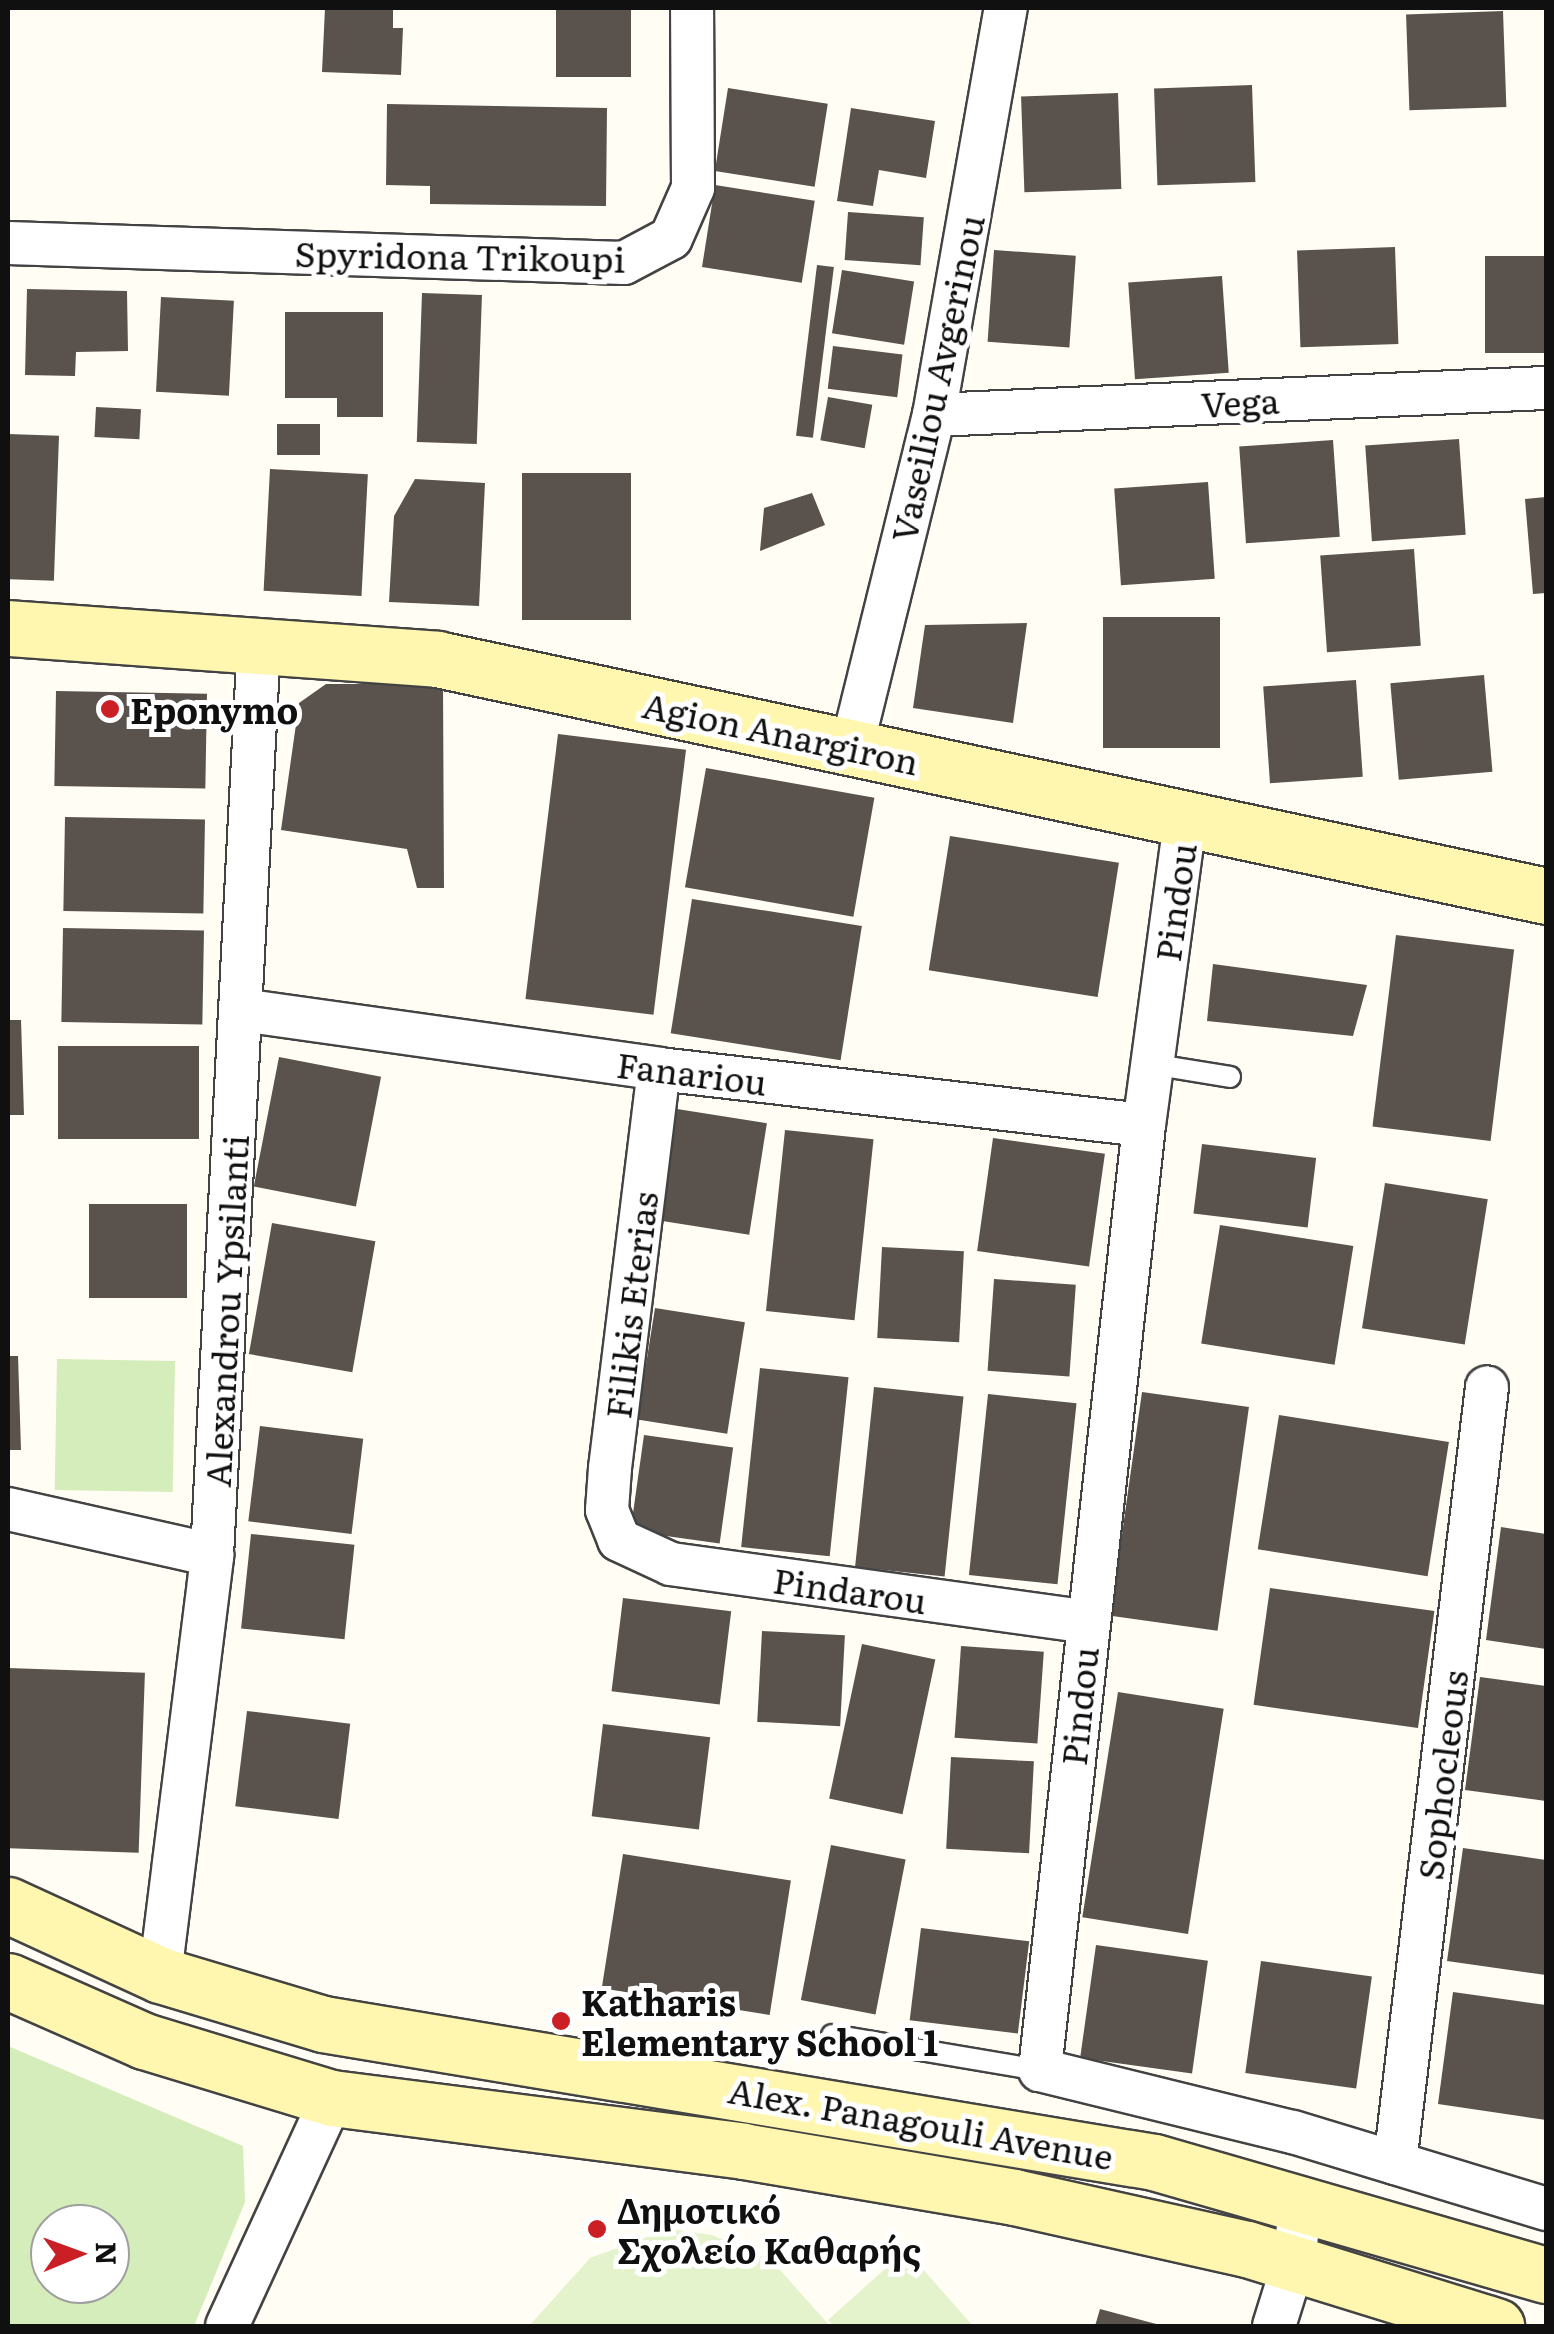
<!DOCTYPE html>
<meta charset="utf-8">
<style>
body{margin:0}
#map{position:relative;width:1554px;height:2334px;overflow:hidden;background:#fffdf4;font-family:Literata,serif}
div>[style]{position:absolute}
.green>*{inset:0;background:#d4edba;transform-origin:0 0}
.pitch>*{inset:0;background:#e5f3cd}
.building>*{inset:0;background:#5a524c;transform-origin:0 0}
.roads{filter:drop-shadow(2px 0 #434343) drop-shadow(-2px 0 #434343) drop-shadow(0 2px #434343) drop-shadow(0 -2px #434343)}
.lane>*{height:20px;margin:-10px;padding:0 10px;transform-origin:10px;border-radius:10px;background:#fff}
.street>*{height:42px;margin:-21px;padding:0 21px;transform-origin:21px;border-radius:21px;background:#fff}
.secondary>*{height:55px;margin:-27.5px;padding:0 27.5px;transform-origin:27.5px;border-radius:27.5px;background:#fff7af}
.dots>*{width:28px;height:28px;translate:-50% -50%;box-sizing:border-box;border:5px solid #fff;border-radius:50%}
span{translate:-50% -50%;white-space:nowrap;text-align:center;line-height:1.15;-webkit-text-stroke:10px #fff;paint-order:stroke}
.street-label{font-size:35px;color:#101010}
.poi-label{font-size:35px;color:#101010;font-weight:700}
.left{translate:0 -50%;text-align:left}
.frame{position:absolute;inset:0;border:10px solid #101010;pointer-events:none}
.north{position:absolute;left:30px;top:2204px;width:100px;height:100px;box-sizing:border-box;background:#fff;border:2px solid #9f9f9f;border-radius:50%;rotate:89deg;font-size:28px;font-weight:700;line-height:40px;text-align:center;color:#101010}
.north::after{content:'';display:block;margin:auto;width:35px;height:45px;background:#c91f25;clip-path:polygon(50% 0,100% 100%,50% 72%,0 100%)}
</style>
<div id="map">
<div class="green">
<i style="left:57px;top:1359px;width:118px;height:131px;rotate:1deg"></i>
<i style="clip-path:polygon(evenodd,8px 2046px,243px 2146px,245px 2202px,194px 2326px,8px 2326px,8px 2046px,50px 2224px,110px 2224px,110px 2284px,50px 2284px,50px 2224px)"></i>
</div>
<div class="pitch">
<i style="clip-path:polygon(669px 2229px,712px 2235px,772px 2261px,830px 2326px,529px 2326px,590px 2258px)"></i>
<i style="clip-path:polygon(906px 2250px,973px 2326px,834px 2326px,828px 2320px)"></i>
</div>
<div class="building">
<i style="clip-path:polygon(325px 8px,393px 8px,393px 28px,403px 28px,401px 75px,322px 72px)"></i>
<i style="left:556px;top:8px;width:75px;height:69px"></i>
<i style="left:1503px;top:11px;width:96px;height:97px;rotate:88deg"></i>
<i style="left:1252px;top:85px;width:97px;height:98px;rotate:88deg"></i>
<i style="left:728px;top:88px;width:101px;height:84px;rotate:9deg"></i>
<i style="left:1118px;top:93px;width:96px;height:97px;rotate:88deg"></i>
<i style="clip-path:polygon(387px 104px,607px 108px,606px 206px,430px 204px,430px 186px,386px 185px)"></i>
<i style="clip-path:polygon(851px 108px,935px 121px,926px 178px,879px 170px,873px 206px,837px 201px)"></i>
<i style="left:715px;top:185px;width:101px;height:83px;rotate:9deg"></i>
<i style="left:848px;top:212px;width:76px;height:48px;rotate:4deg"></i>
<i style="left:1395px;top:247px;width:97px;height:98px;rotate:88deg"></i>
<i style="left:994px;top:250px;width:82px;height:92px;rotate:4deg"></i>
<i style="left:1546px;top:256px;width:97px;height:61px;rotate:90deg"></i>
<i style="left:817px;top:265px;width:17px;height:172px;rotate:7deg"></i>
<i style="left:842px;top:270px;width:73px;height:64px;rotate:9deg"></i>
<i style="left:1222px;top:276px;width:97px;height:94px;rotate:86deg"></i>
<i style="clip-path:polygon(27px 289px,127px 291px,128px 351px,76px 352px,75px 376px,25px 375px)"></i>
<i style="left:422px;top:293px;width:60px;height:149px;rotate:2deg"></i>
<i style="left:161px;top:297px;width:73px;height:95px;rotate:3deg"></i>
<i style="clip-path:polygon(285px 312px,383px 312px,383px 417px,337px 417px,337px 398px,285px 398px)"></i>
<i style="left:833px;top:346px;width:70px;height:43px;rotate:7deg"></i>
<i style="left:828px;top:397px;width:45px;height:44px;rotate:10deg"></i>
<i style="left:96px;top:407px;width:45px;height:30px;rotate:3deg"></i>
<i style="left:277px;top:424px;width:43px;height:31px"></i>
<i style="left:8px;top:434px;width:51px;height:145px;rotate:2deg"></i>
<i style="left:1459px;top:439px;width:96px;height:94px;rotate:86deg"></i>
<i style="left:1333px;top:440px;width:97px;height:94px;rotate:86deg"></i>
<i style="left:270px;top:469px;width:98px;height:122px;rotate:3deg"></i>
<i style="left:631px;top:473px;width:147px;height:109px;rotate:90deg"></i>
<i style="clip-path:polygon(415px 479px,485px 483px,479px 606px,389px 602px,394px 516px)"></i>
<i style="left:1208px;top:482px;width:97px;height:94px;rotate:86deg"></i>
<i style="clip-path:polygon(812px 493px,825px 525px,760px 551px,764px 508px)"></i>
<i style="clip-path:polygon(1546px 497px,1546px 593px,1533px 594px,1525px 499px)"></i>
<i style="left:1414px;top:549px;width:97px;height:94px;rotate:86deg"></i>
<i style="left:1220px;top:617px;width:131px;height:117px;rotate:90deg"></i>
<i style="clip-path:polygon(1027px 623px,1013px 723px,913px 708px,925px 625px)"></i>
<i style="left:1484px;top:675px;width:97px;height:94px;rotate:85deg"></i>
<i style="left:1356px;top:680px;width:97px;height:93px;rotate:86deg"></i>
<i style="clip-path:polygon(326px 684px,443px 684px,444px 888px,417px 888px,407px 849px,281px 830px,299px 703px)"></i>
<i style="left:56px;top:691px;width:151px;height:95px;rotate:1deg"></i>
<i style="left:558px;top:734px;width:129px;height:267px;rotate:7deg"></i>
<i style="left:706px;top:768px;width:171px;height:121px;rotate:10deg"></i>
<i style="left:65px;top:817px;width:140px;height:94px;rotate:1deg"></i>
<i style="left:950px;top:836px;width:171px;height:136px;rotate:9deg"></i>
<i style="left:692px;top:899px;width:172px;height:136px;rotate:9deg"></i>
<i style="left:63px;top:928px;width:141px;height:94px;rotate:1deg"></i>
<i style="left:1396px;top:935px;width:119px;height:193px;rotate:7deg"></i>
<i style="clip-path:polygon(1213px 964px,1367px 985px,1353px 1036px,1207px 1021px)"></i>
<i style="clip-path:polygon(8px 1020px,21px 1020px,24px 1115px,8px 1115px)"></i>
<i style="left:58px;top:1046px;width:141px;height:93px"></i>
<i style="left:279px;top:1057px;width:104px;height:132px;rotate:11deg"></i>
<i style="left:677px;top:1109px;width:91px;height:113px;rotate:9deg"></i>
<i style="left:785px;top:1130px;width:89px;height:182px;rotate:6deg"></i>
<i style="left:993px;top:1138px;width:113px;height:114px;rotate:8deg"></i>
<i style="left:1202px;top:1144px;width:115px;height:70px;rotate:7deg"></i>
<i style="left:1385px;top:1183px;width:104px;height:147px;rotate:9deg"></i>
<i style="left:89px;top:1204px;width:98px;height:94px"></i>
<i style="left:272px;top:1223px;width:105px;height:133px;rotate:10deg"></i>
<i style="left:1220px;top:1225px;width:135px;height:120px;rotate:9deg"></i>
<i style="left:882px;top:1247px;width:82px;height:91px;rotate:3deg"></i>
<i style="left:994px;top:1279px;width:82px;height:92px;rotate:4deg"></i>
<i style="left:655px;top:1308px;width:91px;height:113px;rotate:9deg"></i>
<i style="clip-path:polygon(8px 1356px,18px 1356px,21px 1450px,8px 1450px)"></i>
<i style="left:760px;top:1368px;width:89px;height:180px;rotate:6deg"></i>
<i style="left:874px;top:1387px;width:90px;height:181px;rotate:6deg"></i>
<i style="left:1142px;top:1392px;width:108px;height:226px;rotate:8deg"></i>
<i style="left:988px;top:1394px;width:89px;height:182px;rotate:6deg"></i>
<i style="left:1279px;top:1415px;width:172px;height:136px;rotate:9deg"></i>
<i style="left:260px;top:1426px;width:104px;height:96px;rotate:7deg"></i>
<i style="left:644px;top:1435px;width:90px;height:97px;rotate:8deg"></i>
<i style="clip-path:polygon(1501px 1527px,1546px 1534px,1546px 1649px,1486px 1640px)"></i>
<i style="left:251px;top:1534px;width:104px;height:95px;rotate:6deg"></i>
<i style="left:1270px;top:1588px;width:166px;height:118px;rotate:8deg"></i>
<i style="left:623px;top:1598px;width:109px;height:94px;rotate:7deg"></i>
<i style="left:762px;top:1631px;width:83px;height:91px;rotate:3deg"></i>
<i style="left:862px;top:1644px;width:75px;height:158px;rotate:12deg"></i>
<i style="left:961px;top:1646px;width:83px;height:92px;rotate:4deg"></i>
<i style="left:8px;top:1668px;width:137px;height:180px;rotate:2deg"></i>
<i style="clip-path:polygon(1480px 1677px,1546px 1686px,1546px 1801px,1465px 1790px)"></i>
<i style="left:1118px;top:1692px;width:107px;height:228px;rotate:9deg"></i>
<i style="left:247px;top:1711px;width:104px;height:96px;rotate:7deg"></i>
<i style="left:603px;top:1724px;width:108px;height:93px;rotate:7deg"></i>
<i style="left:951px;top:1757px;width:83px;height:92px;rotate:3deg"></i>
<i style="left:831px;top:1845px;width:76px;height:158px;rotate:11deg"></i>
<i style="clip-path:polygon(1463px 1848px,1546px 1860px,1546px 1975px,1447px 1961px)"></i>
<i style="left:623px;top:1854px;width:170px;height:136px;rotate:9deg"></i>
<i style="left:921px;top:1928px;width:109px;height:93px;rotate:7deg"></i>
<i style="left:1096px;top:1945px;width:113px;height:114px;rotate:8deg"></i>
<i style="left:1261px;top:1961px;width:112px;height:113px;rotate:8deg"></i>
<i style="clip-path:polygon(1453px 1992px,1546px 2005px,1546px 2120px,1438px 2104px)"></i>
<i style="clip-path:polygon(1100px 2309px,1160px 2325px,1159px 2326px,1095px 2326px)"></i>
</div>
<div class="roads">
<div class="lane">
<i style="left:1151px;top:1064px;width:80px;rotate:9.3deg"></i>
<i style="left:832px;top:2035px;width:211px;rotate:9.6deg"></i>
</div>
<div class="street">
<i style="left:8px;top:243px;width:616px;rotate:1.86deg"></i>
<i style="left:624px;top:263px;width:53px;rotate:-28deg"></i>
<i style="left:671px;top:238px;width:55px;rotate:-66.3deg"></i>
<i style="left:693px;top:188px;width:180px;rotate:-90.3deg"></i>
<i style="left:934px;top:415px;width:613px;rotate:-2.53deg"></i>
<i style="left:852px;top:746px;width:341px;rotate:-76.1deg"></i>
<i style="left:934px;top:415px;width:413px;rotate:-80deg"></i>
<i style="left:1185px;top:822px;width:306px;rotate:97.7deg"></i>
<i style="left:1144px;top:1125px;width:951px;rotate:96.28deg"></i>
<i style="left:1040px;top:2070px;width:260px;rotate:13.8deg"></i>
<i style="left:1293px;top:2132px;width:264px;rotate:16.9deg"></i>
<i style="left:241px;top:1010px;width:422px;rotate:8deg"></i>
<i style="left:659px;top:1069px;width:488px;rotate:6.6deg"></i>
<i style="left:659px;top:1069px;width:402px;rotate:97deg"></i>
<i style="left:610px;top:1468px;width:42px;rotate:94.1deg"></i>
<i style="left:607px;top:1510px;width:32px;rotate:68deg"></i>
<i style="left:619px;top:1540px;width:57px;rotate:24.8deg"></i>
<i style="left:671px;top:1564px;width:420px;rotate:7.9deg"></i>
<i style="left:8px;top:1509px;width:209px;rotate:12.7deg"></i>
<i style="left:160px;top:1975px;width:423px;rotate:-82.9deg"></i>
<i style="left:212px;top:1555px;width:912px;rotate:-87.05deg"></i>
<i style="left:1395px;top:2163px;width:781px;rotate:-83.24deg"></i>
<i style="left:227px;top:2326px;width:251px;rotate:-65.3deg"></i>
<i style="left:1274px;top:2326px;width:67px;rotate:-72.6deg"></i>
<i style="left:1294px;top:2262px;width:62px;rotate:-83.6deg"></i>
</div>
<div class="secondary">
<i style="left:8px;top:628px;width:430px;rotate:4.1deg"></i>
<i style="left:437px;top:659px;width:1134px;rotate:12.06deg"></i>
<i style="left:8px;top:1905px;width:167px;rotate:24.7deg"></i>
<i style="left:160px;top:1975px;width:170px;rotate:16.7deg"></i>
<i style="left:323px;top:2024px;width:842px;rotate:9.43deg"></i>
<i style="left:1154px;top:2162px;width:408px;rotate:16.1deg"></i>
<i style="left:8px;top:1981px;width:149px;rotate:23.8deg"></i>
<i style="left:144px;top:2041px;width:196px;rotate:16.9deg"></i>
<i style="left:332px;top:2098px;width:414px;rotate:7.3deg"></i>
<i style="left:743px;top:2151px;width:275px;rotate:9.6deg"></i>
<i style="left:1014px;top:2197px;width:239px;rotate:12.6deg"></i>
<i style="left:1247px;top:2249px;width:261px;rotate:17.2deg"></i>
</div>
</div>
<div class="dots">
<i style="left:110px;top:709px;background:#c91f25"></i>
<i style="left:561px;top:2021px;background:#c91f25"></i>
<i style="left:597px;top:2229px;background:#c91f25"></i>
</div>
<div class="street-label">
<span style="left:460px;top:255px;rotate:1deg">Spyridona Trikoupi</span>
<span style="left:936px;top:378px;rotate:-78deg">Vaseiliou Avgerinou</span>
<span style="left:1240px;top:401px;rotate:-3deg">Vega</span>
<span style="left:781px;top:732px;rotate:12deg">Agion Anargiron</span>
<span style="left:1174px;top:902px;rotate:-82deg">Pindou</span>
<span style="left:692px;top:1072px;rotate:7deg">Fanariou</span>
<span style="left:630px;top:1305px;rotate:-83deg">Filikis Eterias</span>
<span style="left:225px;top:1311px;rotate:-87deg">Alexandrou Ypsilanti</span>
<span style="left:850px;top:1589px;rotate:8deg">Pindarou</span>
<span style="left:1078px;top:1706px;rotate:-84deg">Pindou</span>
<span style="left:1441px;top:1775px;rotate:-83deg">Sophocleous</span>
<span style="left:921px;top:2122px;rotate:10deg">Alex. Panagouli Avenue</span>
</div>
<div class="poi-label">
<span class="left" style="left:130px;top:709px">Eponymo</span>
<span class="left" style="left:581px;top:2021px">Katharis<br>Elementary School 1</span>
<span class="left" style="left:617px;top:2229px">Δημοτικό<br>Σχολείο Καθαρής</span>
</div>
<div class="frame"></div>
<div class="north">N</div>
</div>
